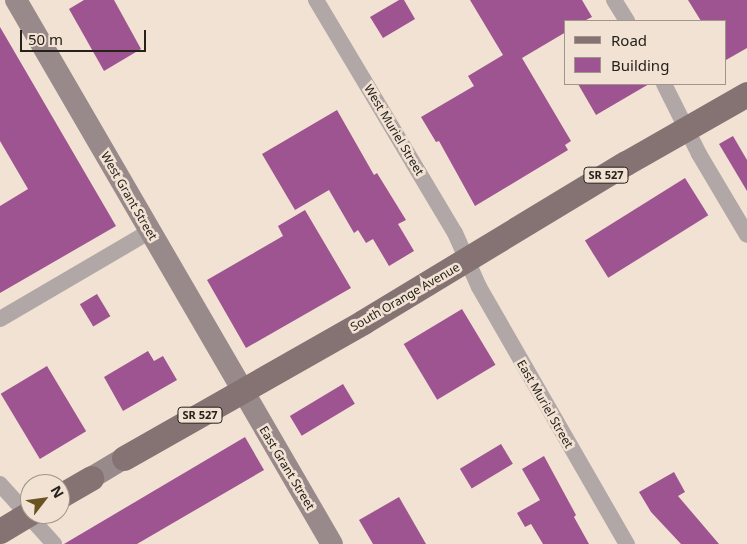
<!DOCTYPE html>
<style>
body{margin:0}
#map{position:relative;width:747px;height:544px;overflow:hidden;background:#f1e2d3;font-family:"Noto Sans",sans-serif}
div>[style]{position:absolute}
.building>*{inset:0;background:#9f5492;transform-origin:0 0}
.street>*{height:16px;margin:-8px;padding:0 8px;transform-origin:8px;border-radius:8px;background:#b1a7a7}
.secondary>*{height:22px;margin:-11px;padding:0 11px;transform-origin:11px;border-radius:11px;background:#98898a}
.primary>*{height:25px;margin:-12.5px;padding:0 12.5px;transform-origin:12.5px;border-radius:12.5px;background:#857374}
span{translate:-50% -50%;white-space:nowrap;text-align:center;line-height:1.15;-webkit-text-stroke:5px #f1e2d3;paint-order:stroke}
.shield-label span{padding:1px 4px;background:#f1e2d3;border:1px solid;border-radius:4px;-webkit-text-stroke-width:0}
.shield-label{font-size:11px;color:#26211b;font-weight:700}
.street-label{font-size:12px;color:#26211b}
.legend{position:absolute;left:564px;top:20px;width:162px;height:65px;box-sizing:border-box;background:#f1e2d3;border:1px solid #a09589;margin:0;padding:6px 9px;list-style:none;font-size:15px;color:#26211b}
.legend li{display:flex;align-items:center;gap:10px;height:25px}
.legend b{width:25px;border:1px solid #a09589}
.north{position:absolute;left:20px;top:474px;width:50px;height:50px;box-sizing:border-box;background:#f1e2d3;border:1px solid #a09589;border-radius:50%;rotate:60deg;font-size:14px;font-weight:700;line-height:20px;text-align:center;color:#26211b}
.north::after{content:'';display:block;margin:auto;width:18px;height:22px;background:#6a5222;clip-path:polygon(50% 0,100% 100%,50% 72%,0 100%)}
.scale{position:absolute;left:20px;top:30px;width:126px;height:22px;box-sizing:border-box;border:2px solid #26211b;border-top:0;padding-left:6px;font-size:15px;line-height:18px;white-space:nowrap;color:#26211b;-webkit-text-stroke:4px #f1e2d3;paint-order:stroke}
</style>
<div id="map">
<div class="building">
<i style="clip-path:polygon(84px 0,114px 0,141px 49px,104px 71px,69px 9px)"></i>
<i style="clip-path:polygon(399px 0,404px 0,415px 19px,383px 38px,370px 17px)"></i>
<i style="clip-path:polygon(470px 0,582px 0,592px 17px,584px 21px,566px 21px,566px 32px,522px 58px,571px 141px,565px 145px,568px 150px,475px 206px,439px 141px,436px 142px,421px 117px,474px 86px,468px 76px,503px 55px)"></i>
<i style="clip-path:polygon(688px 0,747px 0,747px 48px,726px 60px,726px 21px,701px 21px)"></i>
<i style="clip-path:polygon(0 27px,116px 226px,0 293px,0 206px,28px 189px,0 141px)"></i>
<i style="clip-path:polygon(578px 84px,649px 84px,596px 115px)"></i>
<i style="clip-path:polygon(337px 110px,374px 175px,377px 173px,406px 220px,398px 224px,414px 251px,389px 266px,373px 239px,366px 243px,358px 230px,354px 233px,329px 190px,295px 210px,262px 154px)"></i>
<i style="clip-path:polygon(733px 136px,747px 160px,747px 191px,719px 144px)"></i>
<i style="left:685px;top:178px;width:44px;height:118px;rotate:58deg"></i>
<i style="clip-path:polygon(305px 210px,351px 288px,246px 348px,207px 280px,283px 236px,278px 226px)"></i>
<i style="left:97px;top:294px;width:26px;height:20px;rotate:59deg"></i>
<i style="left:462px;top:309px;width:65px;height:68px;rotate:59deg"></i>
<i style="clip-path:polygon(148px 351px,154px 361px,163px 356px,177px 380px,123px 411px,104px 377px)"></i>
<i style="left:47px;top:366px;width:76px;height:54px;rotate:59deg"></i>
<i style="left:343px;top:384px;width:23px;height:62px;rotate:59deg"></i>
<i style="clip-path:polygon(245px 437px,264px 470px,137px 544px,64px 544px)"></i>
<i style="left:501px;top:444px;width:23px;height:48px;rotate:59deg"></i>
<i style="clip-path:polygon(544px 456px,576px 515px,574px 517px,589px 544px,543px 544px,531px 524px,525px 527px,517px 513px,540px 500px,522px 469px)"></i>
<i style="clip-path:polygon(674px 472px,685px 492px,678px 496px,719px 544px,681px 544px,651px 512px,639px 492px)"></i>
<i style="clip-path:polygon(399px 497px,426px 544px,373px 544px,359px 520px)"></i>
</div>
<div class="street">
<i style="left:316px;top:0;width:271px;rotate:59.2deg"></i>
<i style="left:455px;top:233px;width:59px;rotate:66deg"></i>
<i style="left:479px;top:287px;width:297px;rotate:60.1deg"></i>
<i style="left:614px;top:0;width:25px;rotate:58deg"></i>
<i style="left:664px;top:84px;width:78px;rotate:63.4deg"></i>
<i style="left:699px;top:154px;width:94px;rotate:59.3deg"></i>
<i style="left:0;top:319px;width:173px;rotate:-30.3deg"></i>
<i style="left:0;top:484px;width:81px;rotate:48deg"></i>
</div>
<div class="secondary">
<i style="left:16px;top:0;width:629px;rotate:59.85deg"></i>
<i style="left:91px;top:478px;width:39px;rotate:-31deg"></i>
</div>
<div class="primary">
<i style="left:124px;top:458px;width:275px;rotate:-29.6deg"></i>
<i style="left:363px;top:322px;width:307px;rotate:-31.2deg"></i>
<i style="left:626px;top:163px;width:139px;rotate:-29.7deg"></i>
<i style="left:60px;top:496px;width:36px;rotate:-30deg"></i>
<i style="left:0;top:531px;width:35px;rotate:-31deg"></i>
</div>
<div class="shield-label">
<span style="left:606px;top:175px">SR 527</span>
<span style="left:200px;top:415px">SR 527</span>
</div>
<div class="street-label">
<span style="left:394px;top:130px;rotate:59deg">West Muriel Street</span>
<span style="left:129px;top:196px;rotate:60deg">West Grant Street</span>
<span style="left:405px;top:297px;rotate:-30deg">South Orange Avenue</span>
<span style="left:545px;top:404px;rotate:60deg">East Muriel Street</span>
<span style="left:287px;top:468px;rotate:59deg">East Grant Street</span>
</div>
<ul class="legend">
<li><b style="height:6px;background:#857374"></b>Road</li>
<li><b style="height:14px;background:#9f5492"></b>Building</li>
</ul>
<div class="north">N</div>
<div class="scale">50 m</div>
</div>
